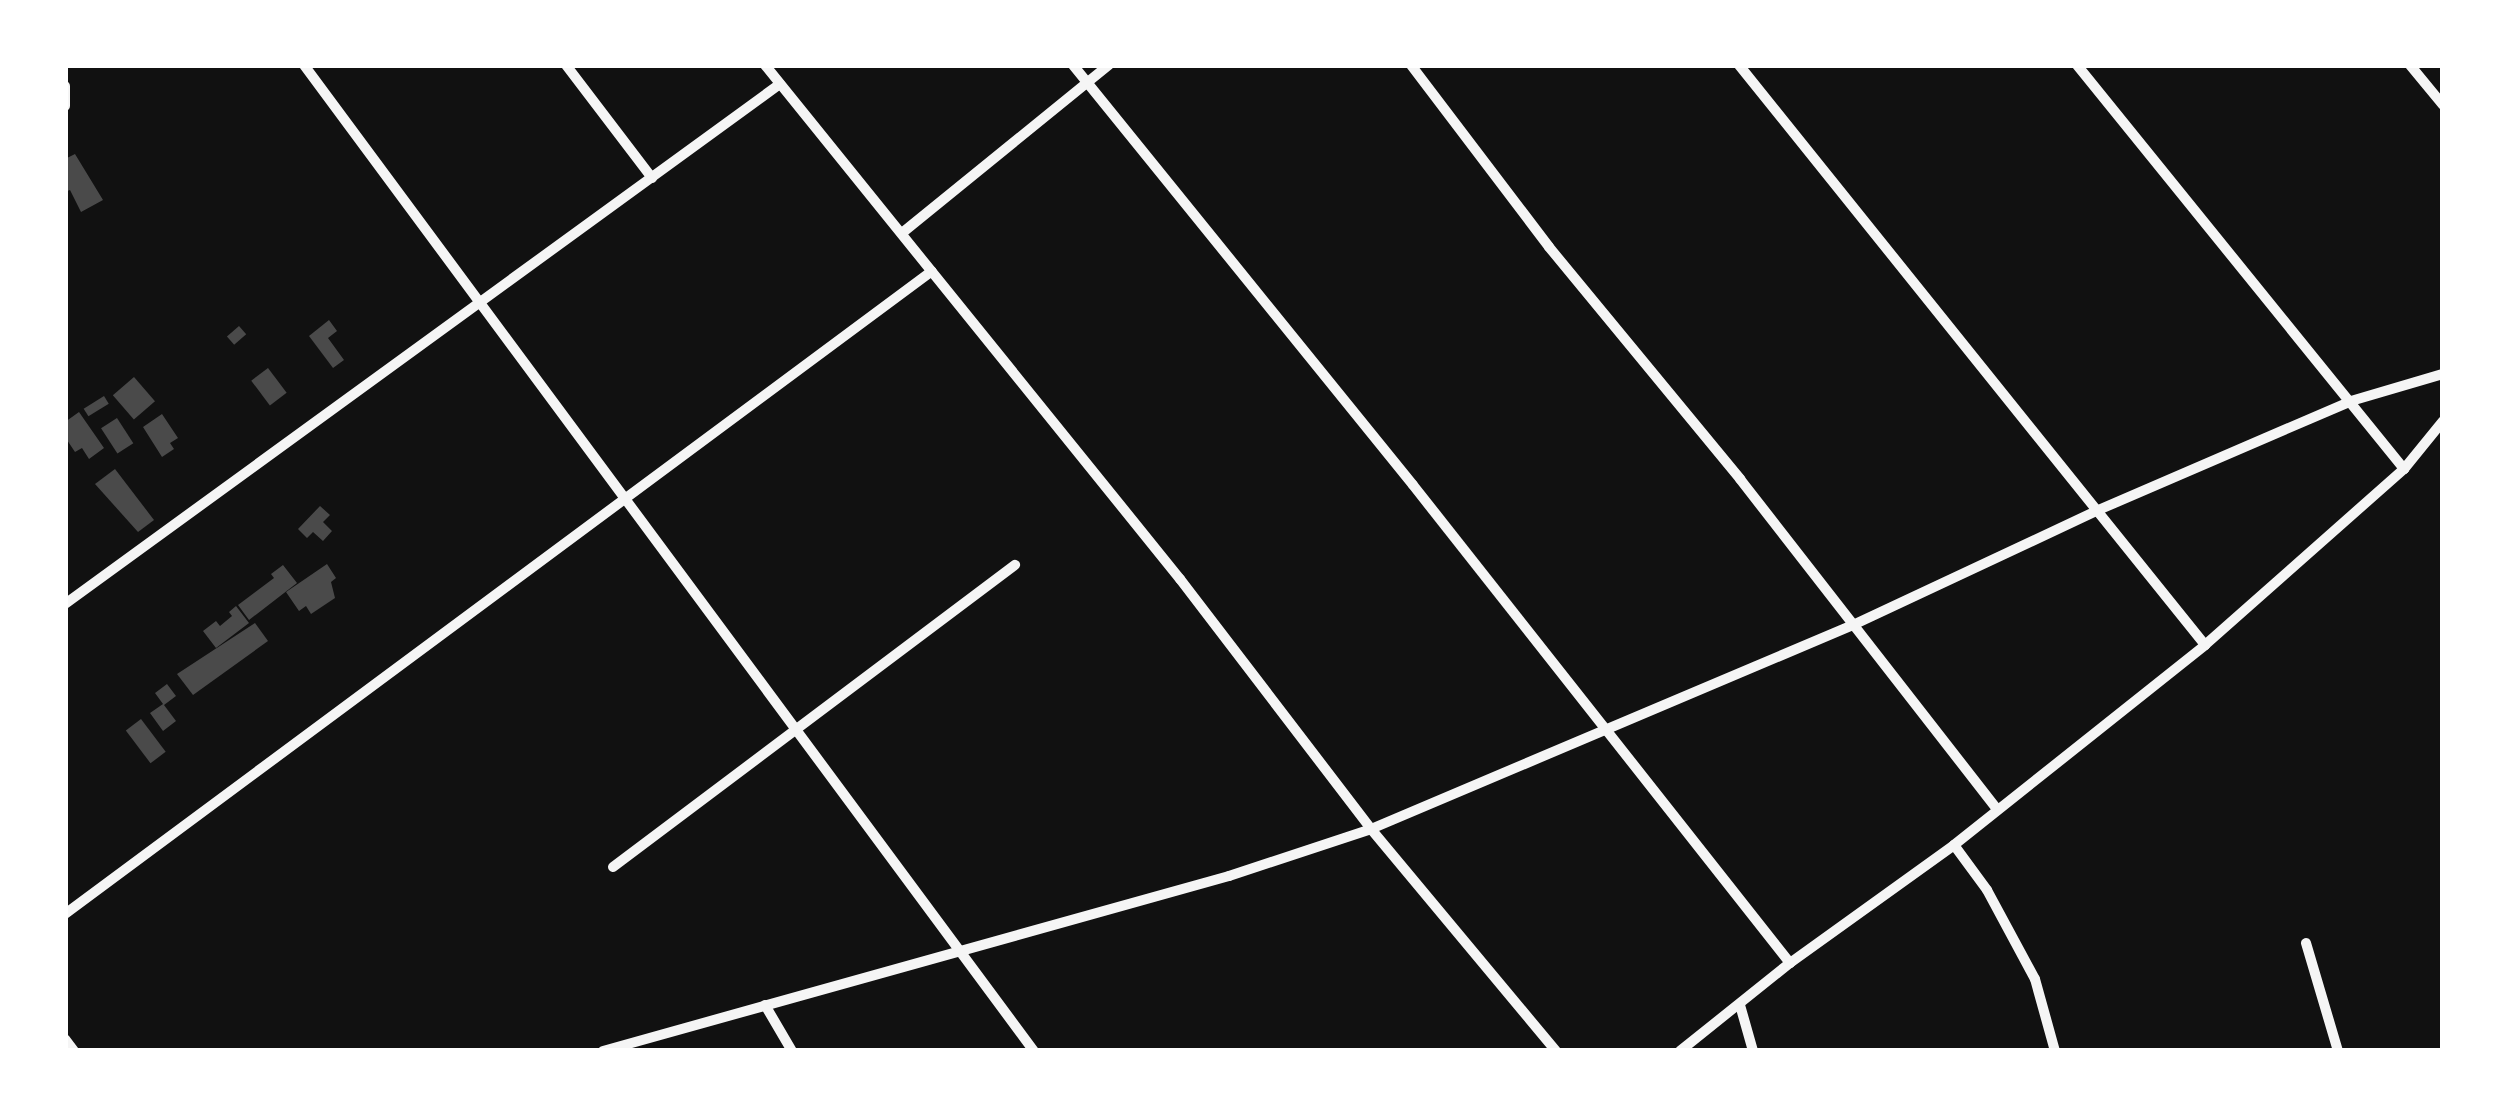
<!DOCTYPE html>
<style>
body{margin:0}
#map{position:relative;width:2508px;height:1116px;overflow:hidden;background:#111;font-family:"Work Sans",sans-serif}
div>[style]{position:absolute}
.building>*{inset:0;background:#4a4a4a;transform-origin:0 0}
.minor>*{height:10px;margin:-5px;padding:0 5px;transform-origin:5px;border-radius:5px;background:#f5f5f5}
span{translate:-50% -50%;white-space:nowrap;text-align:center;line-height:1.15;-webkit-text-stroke:10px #fff;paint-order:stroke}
.frame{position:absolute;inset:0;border:68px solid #fff;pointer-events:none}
</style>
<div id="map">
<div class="building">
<i style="clip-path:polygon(75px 154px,103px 200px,81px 212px,70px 190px,65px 192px,65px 159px)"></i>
<i style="clip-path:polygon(329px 320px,337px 331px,328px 338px,344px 360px,333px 368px,309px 336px)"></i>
<i style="left:239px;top:326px;width:11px;height:16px;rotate:49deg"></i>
<i style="left:268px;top:368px;width:31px;height:21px;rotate:53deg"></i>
<i style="left:134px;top:377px;width:32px;height:28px;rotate:49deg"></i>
<i style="left:104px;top:396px;width:9px;height:24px;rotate:58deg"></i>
<i style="clip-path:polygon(79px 412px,104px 448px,89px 459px,82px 448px,75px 452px,65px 437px,65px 422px)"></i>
<i style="clip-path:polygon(162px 414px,178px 438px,170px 443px,174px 449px,162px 457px,143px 427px)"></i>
<i style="left:117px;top:418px;width:30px;height:19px;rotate:57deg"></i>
<i style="clip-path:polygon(115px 469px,154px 520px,138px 532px,95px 484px)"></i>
<i style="clip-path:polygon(320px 506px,330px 515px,323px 522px,332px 531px,323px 541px,313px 532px,307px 538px,298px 529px)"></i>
<i style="clip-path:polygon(327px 564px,336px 578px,331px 582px,335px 598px,311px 614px,306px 606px,299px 611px,286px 592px)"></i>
<i style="clip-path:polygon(283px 565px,297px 583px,249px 620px,238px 605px,274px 578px,271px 574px)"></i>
<i style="clip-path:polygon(236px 606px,249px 623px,216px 648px,203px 631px,216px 621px,220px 626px,232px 616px,229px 612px)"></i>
<i style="clip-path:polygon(255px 623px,268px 641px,193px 695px,177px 674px)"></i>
<i style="clip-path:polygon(167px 684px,176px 696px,164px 705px,176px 721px,163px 731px,150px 713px,163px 704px,155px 693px)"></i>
<i style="left:141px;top:719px;width:41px;height:19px;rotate:53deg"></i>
</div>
<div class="minor">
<i style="left:304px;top:65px;width:1227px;rotate:53.49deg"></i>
<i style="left:566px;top:65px;width:142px;rotate:52.7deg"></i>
<i style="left:765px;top:65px;width:661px;rotate:51.08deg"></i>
<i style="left:1180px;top:579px;width:315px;rotate:52.6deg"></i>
<i style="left:1371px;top:829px;width:289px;rotate:50.2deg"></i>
<i style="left:1073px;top:65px;width:540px;rotate:51.01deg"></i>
<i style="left:1413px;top:485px;width:609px;rotate:51.74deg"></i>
<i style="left:1411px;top:65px;width:228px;rotate:52.8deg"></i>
<i style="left:1549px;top:247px;width:301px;rotate:50.5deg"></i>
<i style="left:1740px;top:479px;width:418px;rotate:52.1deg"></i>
<i style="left:1739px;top:65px;width:744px;rotate:51.22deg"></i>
<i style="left:2077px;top:65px;width:520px;rotate:51.01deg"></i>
<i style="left:2410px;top:65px;width:52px;rotate:50.5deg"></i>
<i style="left:65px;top:86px;width:20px;rotate:90deg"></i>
<i style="left:902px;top:233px;width:267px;rotate:-39.1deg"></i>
<i style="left:65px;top:604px;width:884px;rotate:-36.03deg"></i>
<i style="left:1954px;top:845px;width:56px;rotate:53.7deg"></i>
<i style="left:1987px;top:890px;width:101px;rotate:61.7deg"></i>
<i style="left:2035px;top:979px;width:75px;rotate:74.5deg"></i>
<i style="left:613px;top:867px;width:503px;rotate:-36.92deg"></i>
<i style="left:65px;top:914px;width:1079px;rotate:-36.56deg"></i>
<i style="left:2306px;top:943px;width:113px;rotate:73.5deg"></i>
<i style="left:765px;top:1005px;width:53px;rotate:59.6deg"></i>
<i style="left:1740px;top:1005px;width:48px;rotate:74.2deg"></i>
<i style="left:65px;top:1039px;width:15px;rotate:53deg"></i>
<i style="left:603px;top:1051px;width:650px;rotate:-15.62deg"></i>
<i style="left:1229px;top:876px;width:150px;rotate:-18.3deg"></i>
<i style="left:1371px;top:829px;width:523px;rotate:-22.94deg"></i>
<i style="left:1853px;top:625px;width:268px;rotate:-25.1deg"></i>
<i style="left:2096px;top:511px;width:278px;rotate:-23.3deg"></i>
<i style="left:2351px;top:401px;width:96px;rotate:-16.4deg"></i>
<i style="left:1680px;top:1051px;width:141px;rotate:-38.7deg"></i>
<i style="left:1790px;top:963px;width:202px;rotate:-35.7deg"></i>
<i style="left:1954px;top:845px;width:321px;rotate:-38.5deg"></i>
<i style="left:2205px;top:645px;width:266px;rotate:-41.5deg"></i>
<i style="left:2404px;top:469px;width:62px;rotate:-50.9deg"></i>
</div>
<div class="frame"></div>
</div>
